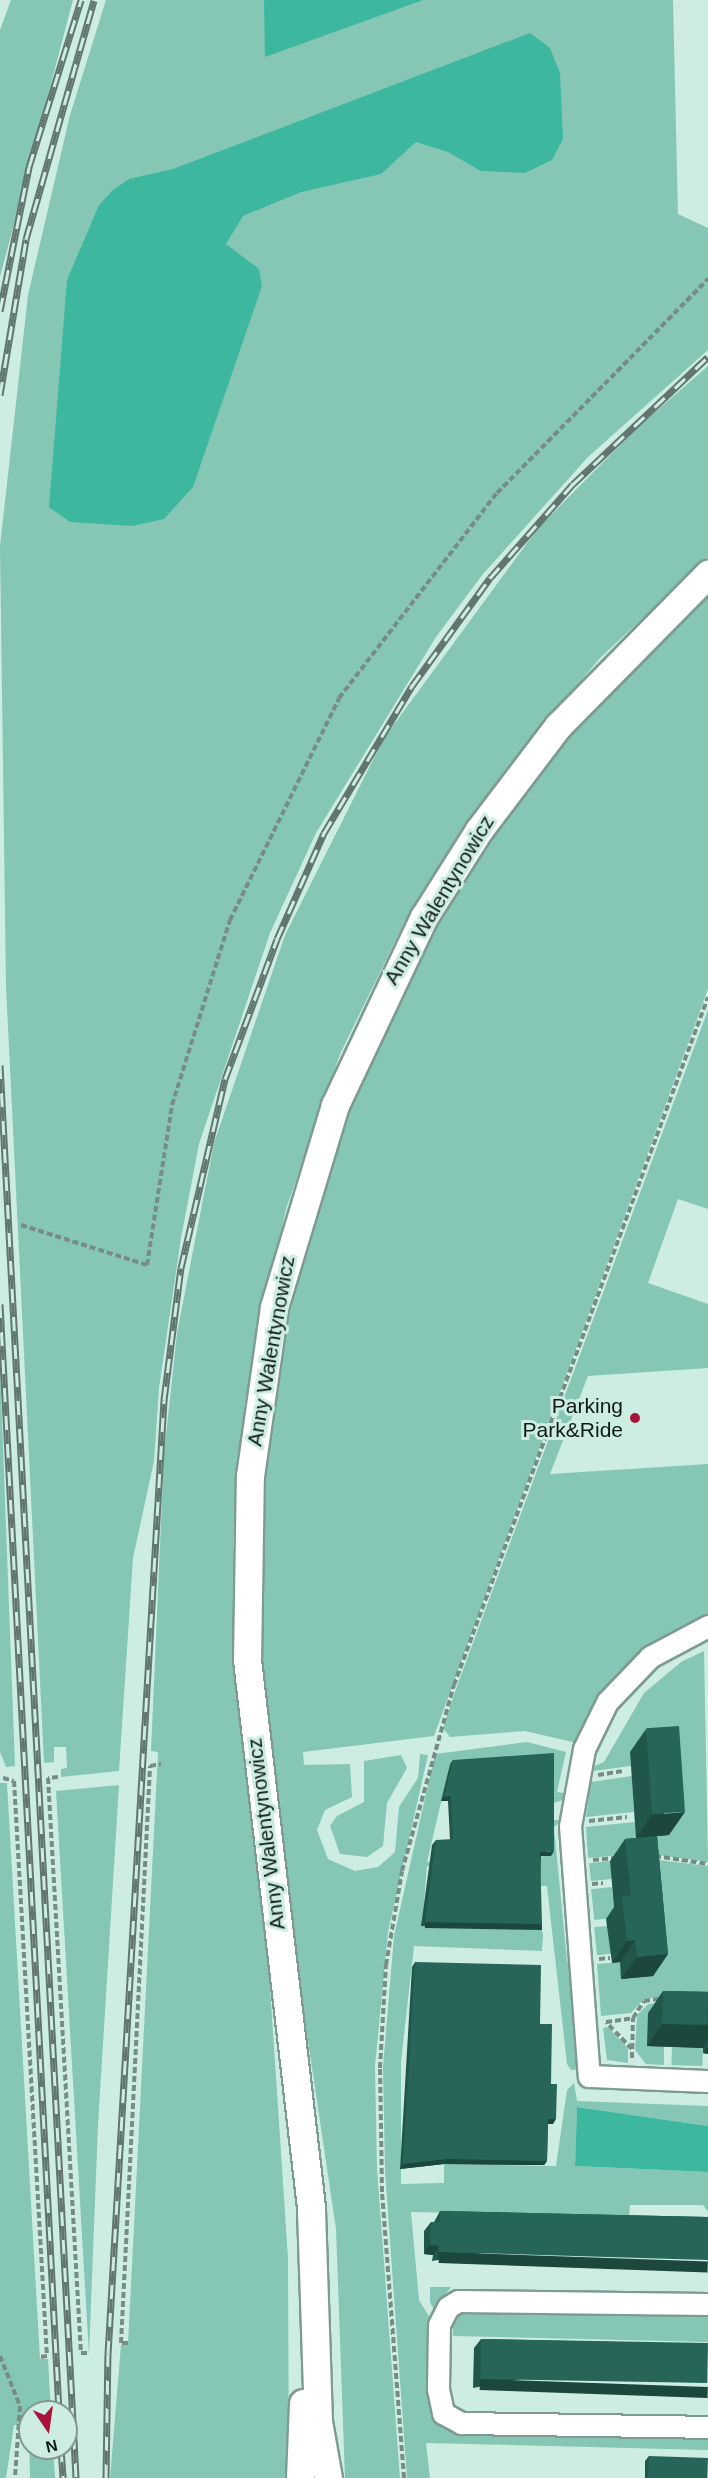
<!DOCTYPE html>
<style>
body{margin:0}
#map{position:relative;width:708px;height:2478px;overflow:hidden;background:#cdede3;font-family:Helvetica,sans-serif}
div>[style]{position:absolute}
.green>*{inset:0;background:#86c6b5;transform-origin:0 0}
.forest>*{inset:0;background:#3db89f}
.path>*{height:4px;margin-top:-2px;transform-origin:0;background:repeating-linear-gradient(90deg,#768c85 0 6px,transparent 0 9px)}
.roads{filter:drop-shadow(2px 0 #7d9b92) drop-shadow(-2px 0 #7d9b92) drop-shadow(0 2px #7d9b92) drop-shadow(0 -2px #7d9b92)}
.minor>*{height:21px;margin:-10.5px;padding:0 10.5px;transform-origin:10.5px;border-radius:10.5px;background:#fff}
.major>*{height:27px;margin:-13.5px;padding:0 13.5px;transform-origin:13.5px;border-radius:13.5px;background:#fff}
.rail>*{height:7px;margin-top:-3.5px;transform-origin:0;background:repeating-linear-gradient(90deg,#cdede3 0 14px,#627670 0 28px);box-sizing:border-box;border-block:2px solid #627670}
.wall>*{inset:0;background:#21574b}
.shaded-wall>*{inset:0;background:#1b473d;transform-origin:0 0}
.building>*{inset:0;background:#266557;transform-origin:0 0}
.dots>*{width:16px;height:16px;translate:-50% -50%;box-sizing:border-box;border:3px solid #cdede3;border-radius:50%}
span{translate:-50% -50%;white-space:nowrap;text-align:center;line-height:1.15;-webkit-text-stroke:6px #cdede3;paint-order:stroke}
.street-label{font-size:21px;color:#0f1a17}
.poi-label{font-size:21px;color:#0f1a17}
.right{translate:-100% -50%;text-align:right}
.north{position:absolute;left:18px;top:2400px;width:60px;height:60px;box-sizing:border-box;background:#cdede3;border:2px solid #819991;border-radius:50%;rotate:167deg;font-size:16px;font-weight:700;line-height:24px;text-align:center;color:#0f1a17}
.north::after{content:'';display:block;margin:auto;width:21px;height:27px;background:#a9123b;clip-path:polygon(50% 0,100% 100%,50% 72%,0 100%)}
</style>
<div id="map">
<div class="green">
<i style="clip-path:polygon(11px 0,73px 0,0 277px,0 30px)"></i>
<i style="clip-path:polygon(106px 0,673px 0,678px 214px,708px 228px,708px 350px,588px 457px,483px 574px,436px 637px,316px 833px,270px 933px,199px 1144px,181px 1238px,159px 1388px,154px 1461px,133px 1558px,119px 1771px,61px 1777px,61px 1769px,67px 1768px,66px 1747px,54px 1747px,54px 1762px,44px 1763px,6px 986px,0 546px,28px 295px,70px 115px)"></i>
<i style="clip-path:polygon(708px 366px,708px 557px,600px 658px,499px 779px,450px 850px,403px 925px,340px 1054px,286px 1209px,245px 1401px,233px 1545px,237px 1694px,268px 1957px,288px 2258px,289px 2478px,110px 2478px,121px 2345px,128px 2344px,158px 1752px,151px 1751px,164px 1454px,177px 1333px,214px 1143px,285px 935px,384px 738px,538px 528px,638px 427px)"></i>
<i style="clip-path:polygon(708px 591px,708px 989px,434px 1736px,303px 1752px,304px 1765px,350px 1764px,352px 1797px,325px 1810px,317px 1830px,328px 1859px,355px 1871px,378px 1867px,395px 1852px,399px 1807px,418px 1778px,420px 1754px,428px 1755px,388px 1932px,375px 2066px,377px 2168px,400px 2478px,345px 2478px,336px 2229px,292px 1933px,258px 1640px,260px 1509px,277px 1359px,332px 1153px,362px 1075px,422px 947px,519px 795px,596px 701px)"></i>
<i style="clip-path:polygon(708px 1010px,708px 1209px,678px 1199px,648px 1283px,708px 1304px,708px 1368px,588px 1376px,550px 1474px,708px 1464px,708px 1616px,651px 1645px,577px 1743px,525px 1731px,450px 1737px,443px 1728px,457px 1686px)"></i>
<i style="clip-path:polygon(0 1366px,15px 1766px,6px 1767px,0 1752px)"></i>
<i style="clip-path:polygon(704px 1651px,708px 1862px,644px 1853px,588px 1858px,586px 1827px,635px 1822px,636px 1838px,631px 1752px,631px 1766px,593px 1771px,595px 1766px,604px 1762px,644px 1693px,681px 1662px)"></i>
<i style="clip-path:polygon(527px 1742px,566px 1752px,557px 1792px,564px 1793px,563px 1800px,554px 1803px,450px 1764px,427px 1862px,550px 1856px,549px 1819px,562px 1821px,554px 1827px,567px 1961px,574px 1961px,582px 2069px,571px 2070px,567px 2064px,547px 1886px,537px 1886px,537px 1869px,427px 1866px,422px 1926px,539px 1910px,543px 1936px,542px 1951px,414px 1946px,401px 2062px,401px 2184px,444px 2183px,444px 2164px,556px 2166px,567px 2090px,574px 2083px,577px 2101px,708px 2106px,708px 2126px,577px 2107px,575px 2166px,708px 2172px,708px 2212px,703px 2205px,630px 2205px,629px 2216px,411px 2212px,419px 2300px,432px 2321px,432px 2413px,438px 2424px,452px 2430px,708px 2434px,708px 2450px,426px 2443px,430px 2478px,407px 2478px,385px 2171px,383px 2067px,394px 1936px,435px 1754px)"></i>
<i style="clip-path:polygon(401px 1755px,407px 1768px,387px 1803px,383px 1846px,367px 1857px,340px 1854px,330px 1826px,337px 1816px,364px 1802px,364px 1761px)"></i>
<i style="clip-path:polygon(632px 1776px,634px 1812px,586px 1817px,591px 1782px)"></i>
<i style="clip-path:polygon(0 1783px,7px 1783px,40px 2359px,48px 2359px,51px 2412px,30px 2412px,30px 2448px,53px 2448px,55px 2478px,30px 2478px,29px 2433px,23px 2425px,14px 2425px,6px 2478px,0 2478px)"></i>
<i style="clip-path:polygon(119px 1785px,98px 2125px,89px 2355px,56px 1791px)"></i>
<i style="clip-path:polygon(641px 1858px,708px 1866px,708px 1993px,644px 1999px,631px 2013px,601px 2016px,597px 1964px,620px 1962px,622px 1979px)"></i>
<i style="left:610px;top:1861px;width:18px;height:21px;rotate:84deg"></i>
<i style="left:612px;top:1887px;width:31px;height:21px;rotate:84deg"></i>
<i style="left:616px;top:1925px;width:28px;height:22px;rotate:84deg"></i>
<i style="clip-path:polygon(708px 1998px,664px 2046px,664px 2065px,646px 2064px,635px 2050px,637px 2015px,648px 2004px)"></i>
<i style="clip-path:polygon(608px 2027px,628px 2048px,628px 2063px,607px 2060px,603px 2028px)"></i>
<i style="left:672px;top:2047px;width:31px;height:18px;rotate:2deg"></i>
<i style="clip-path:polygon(430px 2287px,451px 2287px,434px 2310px,430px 2302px)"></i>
<i style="clip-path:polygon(468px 2308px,708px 2312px,708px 2342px,453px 2336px,453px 2320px)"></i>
</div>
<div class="forest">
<i style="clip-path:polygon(264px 0,423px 0,265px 57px)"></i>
<i style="clip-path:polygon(530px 33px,550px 48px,560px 73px,563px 139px,552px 160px,525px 173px,481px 171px,448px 152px,416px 142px,381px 174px,301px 192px,243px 216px,226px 244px,259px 269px,262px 286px,193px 487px,164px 519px,132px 526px,70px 522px,49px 507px,67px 280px,99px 205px,113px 190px,129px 179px,173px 169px)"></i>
<i style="clip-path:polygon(577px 2107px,708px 2126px,708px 2172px,575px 2166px)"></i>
</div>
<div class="path">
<i style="left:21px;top:1225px;width:132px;rotate:17.6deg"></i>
<i style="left:147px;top:1265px;width:162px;rotate:-81.1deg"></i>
<i style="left:172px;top:1105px;width:194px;rotate:-72.6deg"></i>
<i style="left:230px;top:920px;width:247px;rotate:-63.8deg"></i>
<i style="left:339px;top:698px;width:259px;rotate:-52.4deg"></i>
<i style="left:497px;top:493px;width:301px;rotate:-45.4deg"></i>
<i style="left:598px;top:1775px;width:25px;rotate:-9deg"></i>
<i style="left:58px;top:1777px;width:10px;rotate:174deg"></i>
<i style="left:48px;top:1778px;width:576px;rotate:86.72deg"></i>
<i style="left:81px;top:2353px;width:8px"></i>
<i style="left:3px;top:1778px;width:11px;rotate:15deg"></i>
<i style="left:14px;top:1781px;width:576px;rotate:86.72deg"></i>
<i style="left:47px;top:2356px;width:7px;rotate:172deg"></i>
<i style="left:589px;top:1821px;width:38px;rotate:-6deg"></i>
<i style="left:655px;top:1856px;width:54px;rotate:8.6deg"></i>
<i style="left:593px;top:1860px;width:22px;rotate:-5deg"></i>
<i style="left:592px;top:1884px;width:11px;rotate:-5deg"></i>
<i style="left:599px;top:1959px;width:11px;rotate:-5deg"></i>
<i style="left:632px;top:2049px;width:37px;rotate:-134deg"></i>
<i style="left:606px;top:2022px;width:27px;rotate:-8deg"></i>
<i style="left:632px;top:2058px;width:40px;rotate:-88.6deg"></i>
<i style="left:633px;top:2018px;width:20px;rotate:-57deg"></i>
<i style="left:644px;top:2001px;width:15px;rotate:-8deg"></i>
<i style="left:128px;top:2343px;width:7px;rotate:180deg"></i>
<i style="left:121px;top:2343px;width:578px;rotate:-87.12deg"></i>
<i style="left:150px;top:1766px;width:11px;rotate:-10deg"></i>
<i style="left:0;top:2356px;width:54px;rotate:68.2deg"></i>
<i style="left:20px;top:2406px;width:72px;rotate:94deg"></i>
<i style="left:404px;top:2478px;width:287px;rotate:-94.4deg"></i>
<i style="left:382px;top:2192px;width:124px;rotate:-90.9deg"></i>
<i style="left:380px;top:2068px;width:103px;rotate:-86.7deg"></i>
<i style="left:386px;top:1965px;width:95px;rotate:-80.3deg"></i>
<i style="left:402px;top:1871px;width:193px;rotate:-74.4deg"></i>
<i style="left:454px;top:1685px;width:733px;rotate:-69.74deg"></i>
</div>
<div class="roads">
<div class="minor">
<i style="left:708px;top:1626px;width:66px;rotate:151.9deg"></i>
<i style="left:650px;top:1657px;width:62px;rotate:133.7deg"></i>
<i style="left:607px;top:1702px;width:52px;rotate:116.1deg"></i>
<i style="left:584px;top:1749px;width:78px;rotate:100.3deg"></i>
<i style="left:570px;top:1826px;width:251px;rotate:85.7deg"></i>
<i style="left:589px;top:2076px;width:119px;rotate:2.4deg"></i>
<i style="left:708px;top:2304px;width:250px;rotate:-179.3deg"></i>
<i style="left:458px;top:2301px;width:12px;rotate:149deg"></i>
<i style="left:448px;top:2307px;width:20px;rotate:117deg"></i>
<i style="left:439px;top:2325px;width:64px;rotate:90.9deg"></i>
<i style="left:438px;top:2389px;width:25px;rotate:78deg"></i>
<i style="left:443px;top:2413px;width:21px;rotate:29deg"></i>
<i style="left:461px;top:2423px;width:247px;rotate:0.9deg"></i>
</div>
<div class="major">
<i style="left:300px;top:2478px;width:75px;rotate:-87.7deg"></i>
<i style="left:328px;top:2478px;width:58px;rotate:-100deg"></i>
<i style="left:318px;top:2421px;width:214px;rotate:-91.9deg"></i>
<i style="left:311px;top:2207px;width:551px;rotate:-96.67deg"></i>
<i style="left:247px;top:1660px;width:184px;rotate:-89.1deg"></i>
<i style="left:250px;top:1476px;width:171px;rotate:-81.9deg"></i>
<i style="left:274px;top:1307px;width:211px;rotate:-73.2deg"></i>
<i style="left:335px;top:1105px;width:208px;rotate:-64.7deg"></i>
<i style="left:424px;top:917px;width:103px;rotate:-57.7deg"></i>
<i style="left:479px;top:830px;width:131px;rotate:-52.8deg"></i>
<i style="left:558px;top:726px;width:214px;rotate:-45.4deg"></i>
</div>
</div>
<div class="rail">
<i style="left:0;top:311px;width:147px;rotate:-78.6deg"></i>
<i style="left:29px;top:167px;width:175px;rotate:-72.7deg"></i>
<i style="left:0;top:395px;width:158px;rotate:-80.5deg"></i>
<i style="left:26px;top:239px;width:248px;rotate:-74.1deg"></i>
<i style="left:0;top:1065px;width:1415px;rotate:86.92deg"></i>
<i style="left:0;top:1304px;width:1110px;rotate:86.95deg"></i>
<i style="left:61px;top:2448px;width:30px;rotate:86deg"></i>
<i style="left:106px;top:2478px;width:124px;rotate:-89.1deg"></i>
<i style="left:108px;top:2354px;width:956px;rotate:-86.64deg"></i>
<i style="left:164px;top:1400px;width:133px;rotate:-82.7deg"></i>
<i style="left:181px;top:1268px;width:194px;rotate:-76.9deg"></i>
<i style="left:225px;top:1079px;width:149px;rotate:-69.6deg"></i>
<i style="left:277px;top:939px;width:116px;rotate:-66.1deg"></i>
<i style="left:324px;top:833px;width:171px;rotate:-59.1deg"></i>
<i style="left:412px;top:686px;width:133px;rotate:-54.2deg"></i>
<i style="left:490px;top:578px;width:125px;rotate:-48.6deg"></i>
<i style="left:573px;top:484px;width:185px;rotate:-43.3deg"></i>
</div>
<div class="wall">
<i style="clip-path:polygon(646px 1729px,669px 1835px,657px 1836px,668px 1954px,653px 1976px,621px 1979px,620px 1962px,612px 1963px,606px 1919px,614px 1907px,610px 1861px,625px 1839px,636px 1838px,630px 1752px)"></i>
<i style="clip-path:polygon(453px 1760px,551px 1856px,541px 1856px,539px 1928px,421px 1926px,432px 1845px,436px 1840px,450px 1840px,448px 1801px,441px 1801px,450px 1764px)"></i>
<i style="clip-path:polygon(415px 1962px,540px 2024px,551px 2084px,553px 2124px,548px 2124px,547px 2161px,544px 2165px,444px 2164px,400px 2169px,412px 1967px)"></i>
<i style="clip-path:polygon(663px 1991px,708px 1992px,708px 2054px,703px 2053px,703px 2048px,647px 2046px,648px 2013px)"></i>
<i style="clip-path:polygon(440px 2211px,708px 2217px,432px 2261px,433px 2255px,424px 2254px,424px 2231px,431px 2222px,434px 2222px)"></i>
<i style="clip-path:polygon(481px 2339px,708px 2344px,473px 2388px,474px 2348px)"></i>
<i style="clip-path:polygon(649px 2456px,708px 2478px,645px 2478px,645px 2461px)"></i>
</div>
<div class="shaded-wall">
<i style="clip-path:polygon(451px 1796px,448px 1801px,441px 1801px,444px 1797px)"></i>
<i style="clip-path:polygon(685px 1812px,669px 1835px,636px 1838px,652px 1815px)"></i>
<i style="clip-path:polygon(554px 1851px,551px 1856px,537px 1856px,540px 1852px)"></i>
<i style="left:425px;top:1922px;width:117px;height:6px;rotate:1deg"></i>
<i style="clip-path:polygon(635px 1940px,620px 1962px,612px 1963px,627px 1941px)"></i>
<i style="clip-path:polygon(668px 1954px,653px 1976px,621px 1979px,637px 1957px)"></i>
<i style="clip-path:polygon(662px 2024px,708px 2025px,708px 2041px,703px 2048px,647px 2046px)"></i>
<i style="clip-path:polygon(708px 2046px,708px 2054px,703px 2053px)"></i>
<i style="clip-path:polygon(548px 2119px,556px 2119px,553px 2124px,545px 2124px)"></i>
<i style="clip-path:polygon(447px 2159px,547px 2161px,544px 2165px,444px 2164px,400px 2169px,403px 2164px)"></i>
<i style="clip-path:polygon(430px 2245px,439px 2246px,433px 2255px,424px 2254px)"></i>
<i style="left:439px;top:2252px;width:269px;height:11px;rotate:2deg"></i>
<i style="left:480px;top:2379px;width:228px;height:11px;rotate:2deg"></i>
</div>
<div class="building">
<i style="left:679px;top:1726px;width:86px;height:33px;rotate:86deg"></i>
<i style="clip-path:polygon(554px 1753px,554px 1851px,540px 1852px,542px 1924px,425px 1922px,436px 1840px,453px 1839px,451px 1796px,444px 1797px,453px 1760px)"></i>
<i style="clip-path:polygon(657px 1836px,668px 1954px,637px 1957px,635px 1940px,627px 1941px,622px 1897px,631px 1896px,625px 1839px)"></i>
<i style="clip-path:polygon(415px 1962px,541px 1965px,540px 2024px,552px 2024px,551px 2084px,557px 2084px,556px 2119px,548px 2119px,547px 2161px,447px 2159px,403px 2164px)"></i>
<i style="left:663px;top:1991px;width:45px;height:33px;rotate:1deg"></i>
<i style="clip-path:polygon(440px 2211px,708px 2217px,708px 2260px,439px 2252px,439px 2246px,430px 2245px,431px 2222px,440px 2222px)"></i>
<i style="left:481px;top:2339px;width:227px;height:40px;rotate:1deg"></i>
<i style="left:649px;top:2456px;width:59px;height:22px;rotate:2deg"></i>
</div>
<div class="dots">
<i style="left:635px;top:1418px;background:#a9123b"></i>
</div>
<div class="street-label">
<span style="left:439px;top:900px;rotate:-59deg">Anny Walentynowicz</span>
<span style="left:271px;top:1351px;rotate:-80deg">Anny Walentynowicz</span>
<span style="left:266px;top:1834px;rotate:-97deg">Anny Walentynowicz</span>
</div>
<div class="poi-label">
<span class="right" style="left:623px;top:1418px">Parking<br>Park&amp;Ride</span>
</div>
<div class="north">N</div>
</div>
